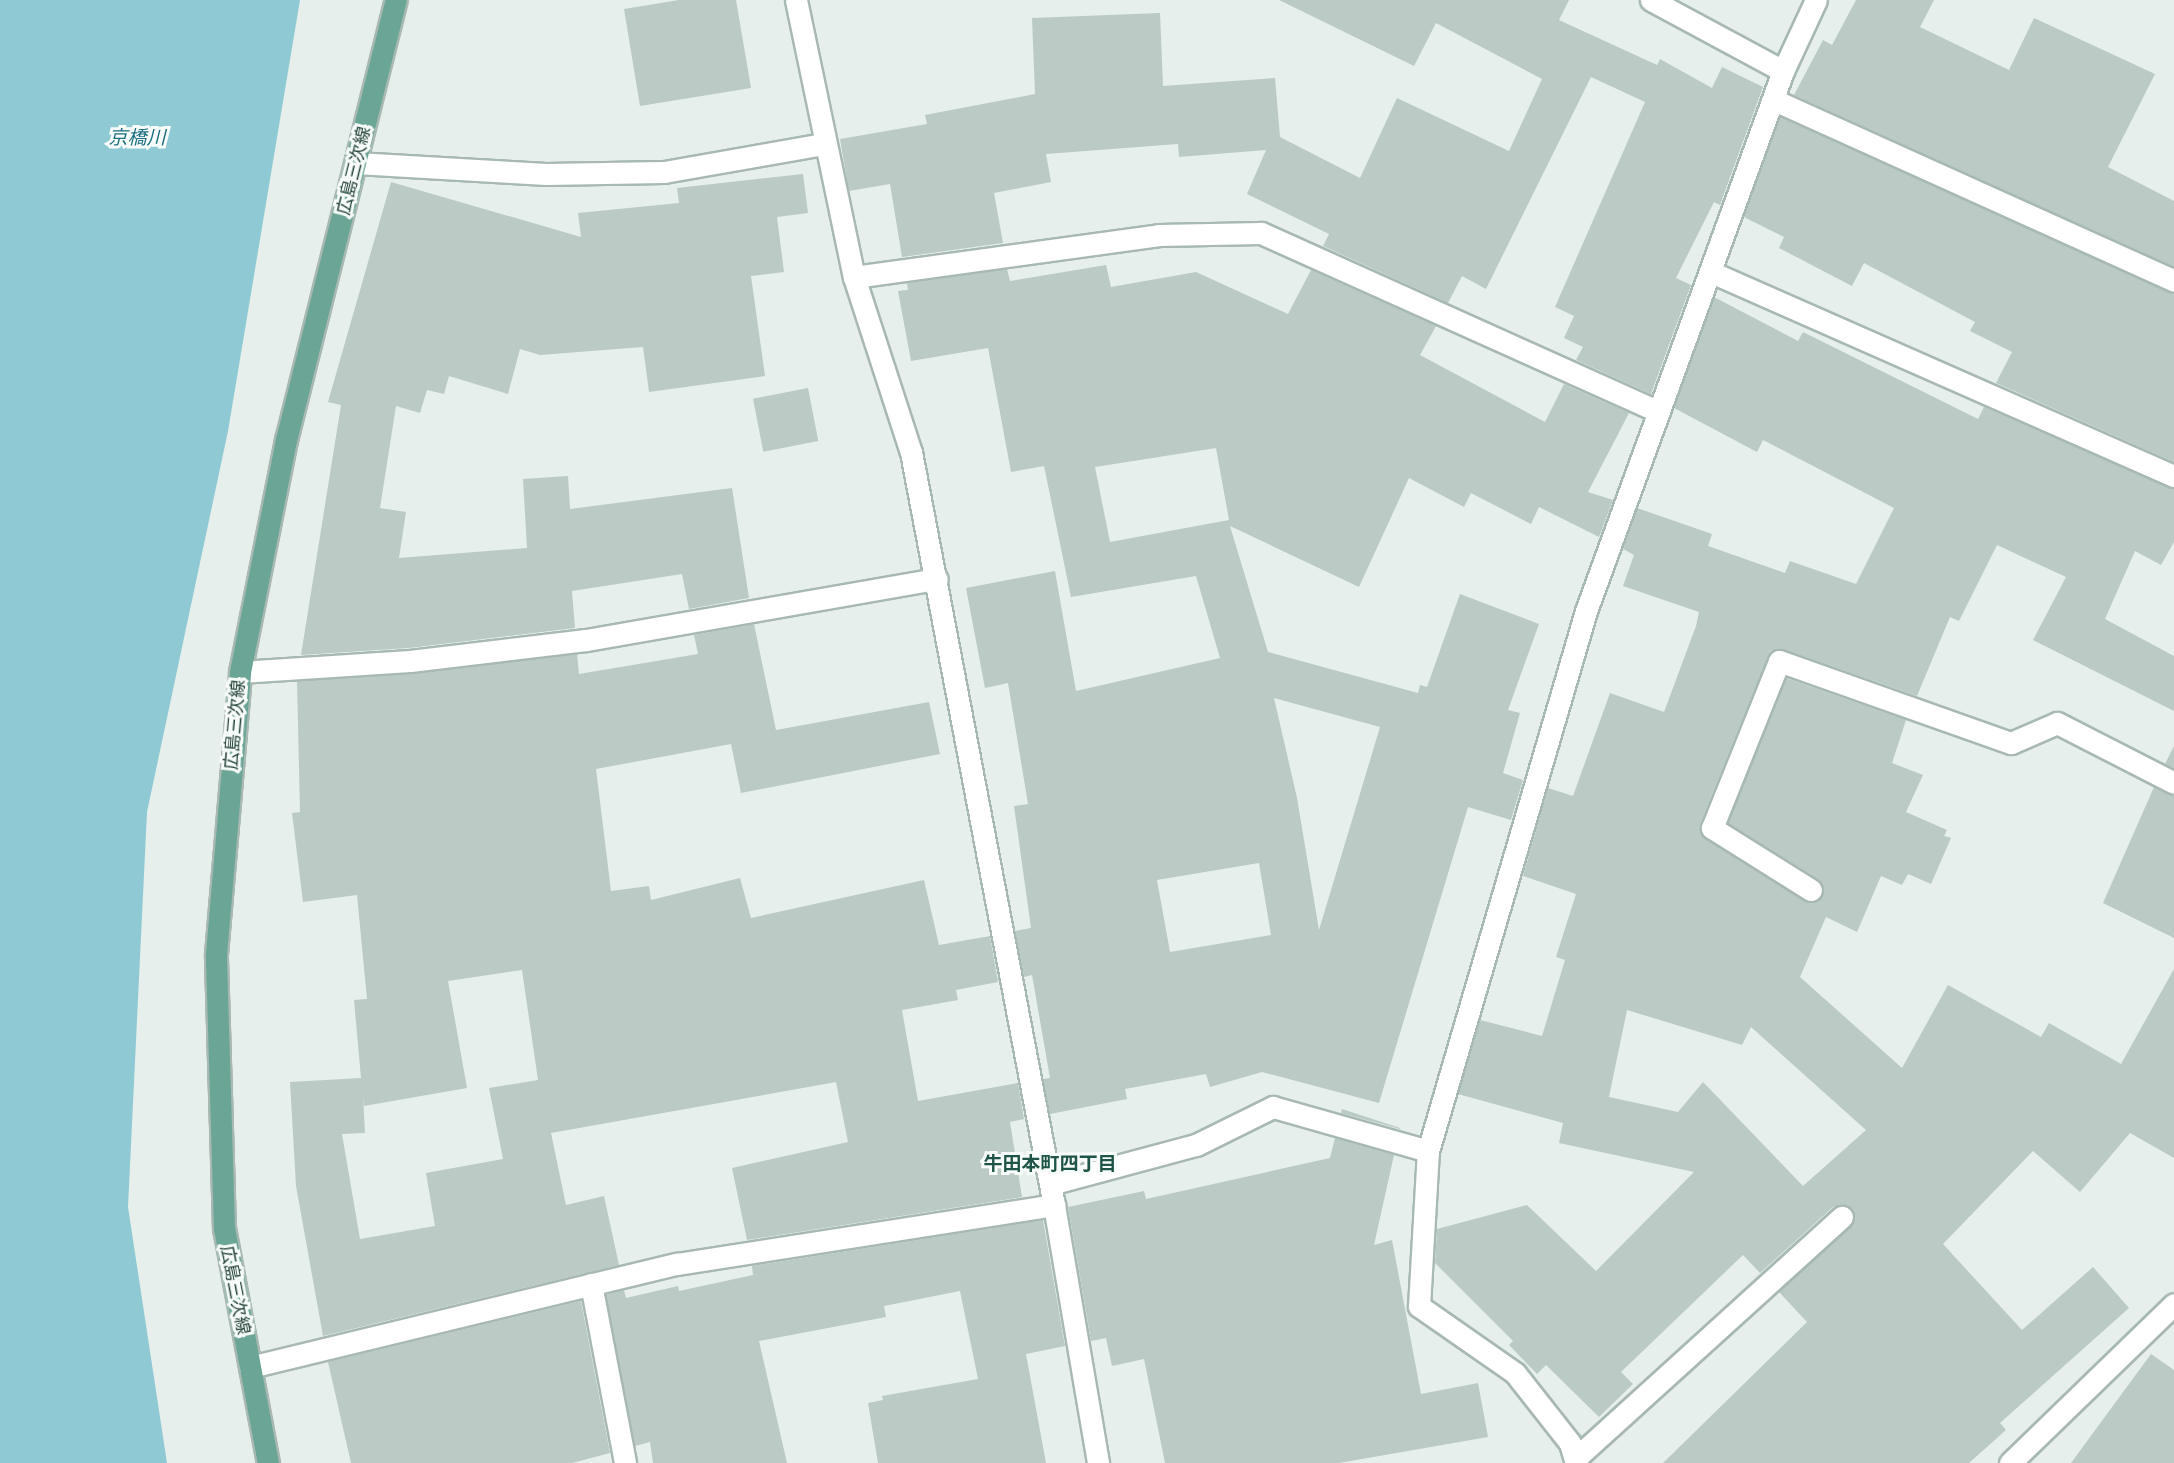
<!DOCTYPE html>
<meta charset="utf-8">
<style>
body{margin:0}
#map{position:relative;width:2174px;height:1463px;overflow:hidden;background:#e6efeb;font-family:Signika,"Noto Sans JP",sans-serif}
div>[style]{position:absolute}
.water>*{inset:0;background:#8ec9d4}
.building>*{inset:0;background:#bbcac4;transform-origin:0 0}
.roads{filter:drop-shadow(2px 0 #a8b8b2) drop-shadow(-2px 0 #a8b8b2) drop-shadow(0 2px #a8b8b2) drop-shadow(0 -2px #a8b8b2)}
.minor>*{height:21px;margin:-10.5px;padding:0 10.5px;transform-origin:10.5px;border-radius:10.5px;background:#fff}
.major>*{height:21px;margin:-10.5px;padding:0 10.5px;transform-origin:10.5px;border-radius:10.5px;background:#6aa596}
span{translate:-50% -50%;white-space:nowrap;text-align:center;line-height:1.15;-webkit-text-stroke:6px #f7fbf9;paint-order:stroke}
.street-label{font-size:18px;color:#24423a}
.water-label{font-size:19px;color:#1c6f80;font-style:italic}
.neighbourhood-label{font-size:19px;color:#1f5548;font-weight:700}
</style>
<div id="map">
<div class="water">
<i style="clip-path:polygon(0 0,300px 0,228px 431px,147px 812px,128px 1207px,167px 1463px,0 1463px)"></i>
</div>
<div class="building">
<i style="clip-path:polygon(679px 0,736px 0,751px 88px,640px 106px,624px 9px)"></i>
<i style="clip-path:polygon(1279px 0,1569px 0,1559px 20px,1657px 65px,1660px 59px,1712px 88px,1722px 67px,1763px 87px,1720px 205px,1714px 202px,1676px 278px,1691px 285px,1651px 394px,1576px 360px,1583px 347px,1564px 338px,1574px 316px,1555px 307px,1645px 102px,1591px 77px,1486px 289px,1462px 276px,1448px 303px,1323px 246px,1329px 234px,1247px 194px,1266px 150px,1179px 157px,1178px 144px,1046px 154px,1051px 182px,994px 193px,1003px 243px,902px 257px,890px 184px,849px 191px,840px 139px,927px 124px,925px 115px,1035px 94px,1032px 18px,1160px 13px,1163px 86px,1275px 78px,1280px 137px,1360px 178px,1397px 98px,1509px 151px,1542px 79px,1436px 23px,1414px 66px)"></i>
<i style="clip-path:polygon(1856px 0,1934px 0,1920px 27px,2009px 70px,2034px 18px,2155px 74px,2108px 167px,2174px 201px,2174px 267px,1794px 95px,1823px 40px,1832px 45px)"></i>
<i style="clip-path:polygon(1780px 117px,2174px 294px,2174px 462px,1996px 383px,2012px 352px,1970px 331px,1975px 322px,1864px 263px,1852px 286px,1779px 248px,1784px 237px,1744px 217px)"></i>
<i style="clip-path:polygon(803px 174px,808px 213px,777px 217px,784px 272px,751px 276px,765px 376px,649px 392px,643px 347px,540px 355px,520px 349px,508px 394px,449px 376px,444px 394px,427px 390px,420px 413px,396px 406px,380px 508px,406px 512px,399px 558px,527px 548px,523px 479px,568px 476px,570px 509px,732px 488px,749px 598px,689px 609px,682px 574px,572px 591px,575px 628px,409px 648px,301px 655px,341px 405px,328px 402px,391px 182px,581px 237px,578px 213px,679px 203px,677px 188px)"></i>
<i style="clip-path:polygon(evenodd,1106px 265px,1111px 287px,1196px 272px,1288px 314px,1311px 270px,1436px 326px,1420px 355px,1545px 422px,1564px 384px,1629px 413px,1588px 492px,1613px 500px,1599px 537px,1539px 507px,1531px 524px,1471px 493px,1464px 507px,1409px 478px,1359px 587px,1230px 526px,1268px 652px,1418px 693px,1420px 685px,1427px 687px,1460px 594px,1539px 624px,1508px 710px,1520px 713px,1503px 773px,1523px 780px,1511px 820px,1468px 807px,1379px 1103px,1262px 1072px,1210px 1087px,1206px 1074px,1125px 1089px,1127px 1099px,1050px 1114px,1043px 1079px,1050px 1078px,1032px 975px,1024px 977px,1015px 931px,1031px 928px,1014px 806px,1028px 804px,1008px 683px,985px 688px,966px 588px,1055px 571px,1076px 691px,1220px 658px,1196px 576px,1071px 597px,1044px 466px,1011px 472px,988px 348px,911px 361px,898px 291px,908px 290px,907px 283px,1007px 269px,1010px 281px,1106px 265px,1216px 448px,1229px 520px,1110px 542px,1095px 467px,1216px 448px,1106px 265px,1274px 698px,1380px 727px,1319px 930px,1297px 798px,1274px 698px,1106px 265px,1259px 863px,1271px 935px,1170px 952px,1157px 880px,1259px 863px)"></i>
<i style="clip-path:polygon(evenodd,1714px 297px,1798px 341px,1803px 332px,1978px 419px,1984px 407px,2174px 489px,2174px 542px,2161px 565px,2135px 551px,2105px 619px,2174px 656px,2174px 711px,2033px 640px,2066px 577px,1997px 545px,1959px 621px,1950px 617px,1917px 696px,1783px 649px,1770px 651px,1700px 824px,1705px 839px,1804px 901px,1816px 902px,1824px 891px,1818px 879px,1728px 823px,1786px 678px,1906px 720px,1892px 763px,1923px 775px,1906px 812px,1947px 830px,1944px 836px,1951px 838px,1931px 884px,1908px 874px,1902px 885px,1881px 876px,1857px 932px,1826px 917px,1800px 977px,1902px 1068px,1948px 985px,2041px 1037px,2049px 1023px,2121px 1064px,2174px 969px,2174px 1158px,2130px 1133px,2080px 1192px,2033px 1151px,1943px 1244px,2022px 1330px,2093px 1267px,2129px 1308px,2000px 1423px,2006px 1430px,1969px 1463px,1663px 1463px,1807px 1322px,1779px 1292px,1851px 1226px,1855px 1214px,1847px 1205px,1833px 1207px,1760px 1273px,1743px 1255px,1621px 1372px,1633px 1384px,1599px 1417px,1546px 1365px,1537px 1374px,1509px 1345px,1513px 1341px,1435px 1263px,1437px 1229px,1527px 1205px,1596px 1271px,1694px 1172px,1559px 1143px,1563px 1123px,1458px 1094px,1480px 1020px,1542px 1036px,1565px 960px,1556px 957px,1576px 894px,1523px 876px,1548px 788px,1573px 796px,1610px 693px,1664px 712px,1696px 626px,1699px 612px,1623px 586px,1634px 555px,1623px 549px,1637px 508px,1712px 534px,1708px 546px,1785px 573px,1790px 561px,1856px 584px,1894px 508px,1763px 440px,1757px 452px,1674px 408px,1714px 297px,1627px 1010px,1742px 1045px,1751px 1027px,1866px 1130px,1803px 1186px,1703px 1082px,1678px 1112px,1609px 1097px,1627px 1010px)"></i>
<i style="left:808px;top:388px;width:54px;height:56px;rotate:79deg"></i>
<i style="clip-path:polygon(evenodd,754px 624px,776px 730px,929px 702px,940px 754px,741px 793px,731px 744px,596px 769px,611px 891px,649px 886px,651px 900px,740px 878px,751px 918px,924px 880px,939px 945px,990px 936px,998px 982px,956px 990px,958px 1000px,902px 1010px,918px 1101px,1018px 1083px,1024px 1119px,1010px 1122px,1022px 1197px,747px 1240px,732px 1168px,848px 1142px,836px 1082px,551px 1133px,566px 1205px,604px 1196px,619px 1265px,323px 1336px,296px 1186px,290px 1082px,361px 1078px,354px 1000px,367px 999px,357px 895px,303px 902px,292px 813px,300px 812px,297px 681px,411px 674px,577px 654px,579px 674px,698px 654px,694px 635px,754px 624px,522px 970px,538px 1080px,489px 1088px,503px 1159px,426px 1173px,435px 1226px,360px 1239px,342px 1134px,365px 1133px,363px 1095px,364px 1106px,467px 1088px,448px 981px,522px 970px)"></i>
<i style="clip-path:polygon(2174px 746px,2174px 768px,2165px 764px)"></i>
<i style="clip-path:polygon(2154px 787px,2174px 796px,2174px 938px,2103px 903px)"></i>
<i style="clip-path:polygon(1342px 1109px,1400px 1128px,1400px 1129px,1341px 1113px)"></i>
<i style="clip-path:polygon(1335px 1138px,1394px 1155px,1374px 1245px,1392px 1240px,1421px 1394px,1478px 1383px,1488px 1437px,1339px 1463px,1165px 1463px,1144px 1359px,1112px 1366px,1106px 1338px,1091px 1341px,1068px 1207px,1144px 1191px,1146px 1199px,1330px 1158px)"></i>
<i style="clip-path:polygon(1043px 1220px,1065px 1346px,1026px 1354px,1046px 1463px,878px 1463px,868px 1403px,883px 1400px,882px 1396px,978px 1379px,960px 1291px,884px 1306px,886px 1317px,759px 1341px,787px 1463px,653px 1463px,650px 1442px,635px 1446px,606px 1295px,624px 1290px,626px 1298px,678px 1286px,679px 1291px,753px 1275px,752px 1266px)"></i>
<i style="clip-path:polygon(581px 1301px,610px 1453px,572px 1463px,351px 1463px,328px 1362px)"></i>
<i style="clip-path:polygon(2151px 1354px,2174px 1370px,2174px 1463px,2071px 1463px)"></i>
</div>
<div class="roads">
<div class="minor">
<i style="left:796px;top:0;width:283px;rotate:78.2deg"></i>
<i style="left:854px;top:277px;width:184px;rotate:72deg"></i>
<i style="left:911px;top:452px;width:766px;rotate:79.25deg"></i>
<i style="left:1054px;top:1205px;width:262px;rotate:80.3deg"></i>
<i style="left:1651px;top:0;width:150px;rotate:28.3deg"></i>
<i style="left:1774px;top:100px;width:439px;rotate:24.3deg"></i>
<i style="left:356px;top:163px;width:190px;rotate:3.3deg"></i>
<i style="left:546px;top:174px;width:118px;rotate:-1deg"></i>
<i style="left:664px;top:172px;width:161px;rotate:-10deg"></i>
<i style="left:1711px;top:272px;width:506px;rotate:23.78deg"></i>
<i style="left:854px;top:277px;width:308px;rotate:-7.8deg"></i>
<i style="left:1159px;top:235px;width:102px;rotate:-1.1deg"></i>
<i style="left:1261px;top:233px;width:436px;rotate:24.2deg"></i>
<i style="left:240px;top:672px;width:170px;rotate:-3.7deg"></i>
<i style="left:410px;top:661px;width:177px;rotate:-6.8deg"></i>
<i style="left:586px;top:640px;width:356px;rotate:-9.9deg"></i>
<i style="left:1811px;top:890px;width:117px;rotate:-147.9deg"></i>
<i style="left:1712px;top:828px;width:180px;rotate:-68.1deg"></i>
<i style="left:1779px;top:661px;width:246px;rotate:19.5deg"></i>
<i style="left:2011px;top:743px;width:50px;rotate:-23.5deg"></i>
<i style="left:2057px;top:723px;width:131px;rotate:27.1deg"></i>
<i style="left:1050px;top:1184px;width:151px;rotate:-15deg"></i>
<i style="left:1196px;top:1145px;width:86px;rotate:-26.3deg"></i>
<i style="left:1273px;top:1107px;width:161px;rotate:15.8deg"></i>
<i style="left:591px;top:1284px;width:182px;rotate:79.2deg"></i>
<i style="left:250px;top:1367px;width:439px;rotate:-13.6deg"></i>
<i style="left:677px;top:1264px;width:382px;rotate:-8.9deg"></i>
<i style="left:1576px;top:1458px;width:359px;rotate:-42.2deg"></i>
<i style="left:1576px;top:1463px;width:21px;rotate:-107deg"></i>
<i style="left:1570px;top:1443px;width:89px;rotate:-128.2deg"></i>
<i style="left:1515px;top:1373px;width:117px;rotate:-145.1deg"></i>
<i style="left:1419px;top:1306px;width:155px;rotate:-86.7deg"></i>
<i style="left:1428px;top:1151px;width:563px;rotate:-73.69deg"></i>
<i style="left:1586px;top:611px;width:575px;rotate:-69.96deg"></i>
<i style="left:1783px;top:71px;width:78px;rotate:-65.1deg"></i>
<i style="left:2010px;top:1463px;width:228px;rotate:-44.1deg"></i>
</div>
<div class="major">
<i style="left:268px;top:1463px;width:238px;rotate:-100.6deg"></i>
<i style="left:224px;top:1229px;width:275px;rotate:-91.7deg"></i>
<i style="left:216px;top:954px;width:283px;rotate:-85.1deg"></i>
<i style="left:240px;top:672px;width:237px;rotate:-78.8deg"></i>
<i style="left:286px;top:440px;width:454px;rotate:-76deg"></i>
</div>
</div>
<div class="street-label">
<span style="left:354px;top:171px;rotate:-76deg">広島三次線</span>
<span style="left:235px;top:725px;rotate:-85deg">広島三次線</span>
<span style="left:235px;top:1290px;rotate:79deg">広島三次線</span>
</div>
<div class="water-label">
<span style="left:137px;top:139px">京橋川</span>
</div>
<div class="neighbourhood-label">
<span style="left:1050px;top:1165px">牛田本町四丁目</span>
</div>
</div>
